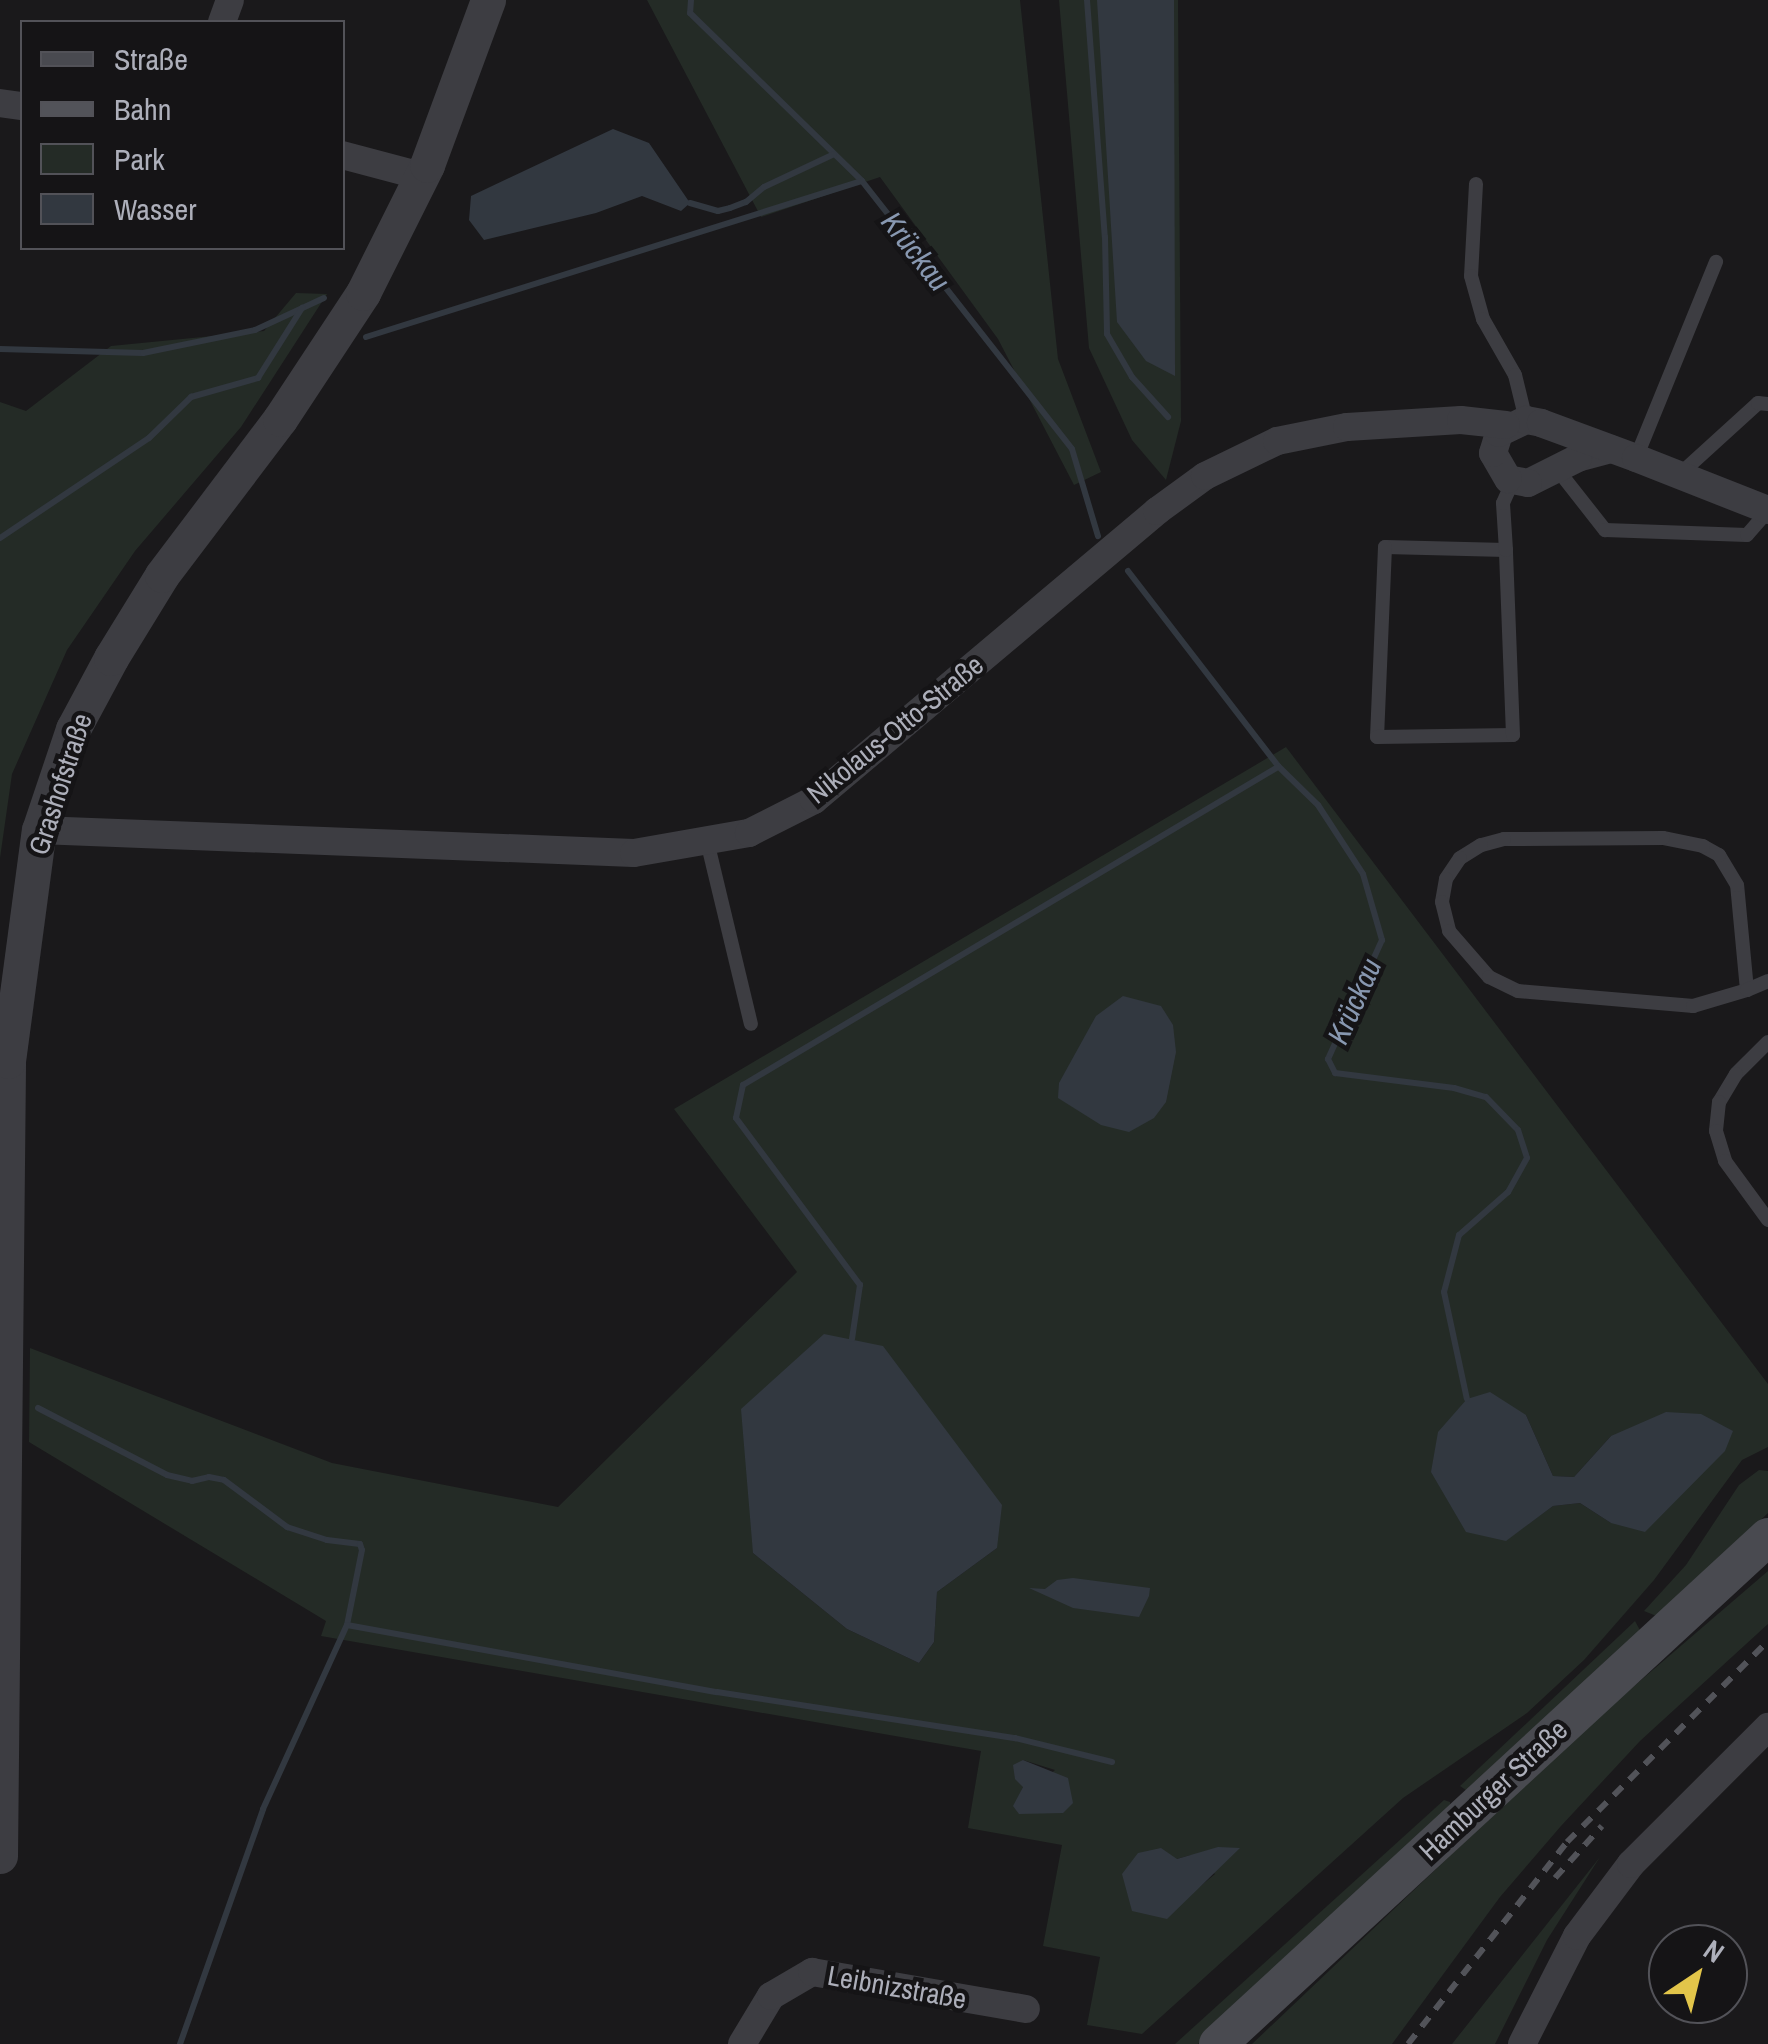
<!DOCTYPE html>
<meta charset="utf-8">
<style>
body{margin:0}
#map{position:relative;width:1768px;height:2044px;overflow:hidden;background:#1a191b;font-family:"Archivo Narrow",sans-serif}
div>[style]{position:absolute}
.green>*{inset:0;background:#242b26}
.water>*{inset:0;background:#323840}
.stream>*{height:6px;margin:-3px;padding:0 3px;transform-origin:3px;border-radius:3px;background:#323840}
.service>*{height:14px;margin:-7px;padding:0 7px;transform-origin:7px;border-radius:7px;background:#3d3d42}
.minor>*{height:28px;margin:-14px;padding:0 14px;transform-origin:14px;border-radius:14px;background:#3d3d42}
.tertiary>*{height:35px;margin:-17.5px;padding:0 17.5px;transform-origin:17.5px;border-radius:17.5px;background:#3d3d42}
.secondary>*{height:38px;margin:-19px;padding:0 19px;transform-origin:19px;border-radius:19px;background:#494a50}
.rail>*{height:6px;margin-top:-3px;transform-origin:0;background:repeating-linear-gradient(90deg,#525359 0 12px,transparent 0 22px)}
span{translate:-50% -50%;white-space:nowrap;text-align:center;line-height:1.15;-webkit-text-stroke:9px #151416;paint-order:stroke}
.street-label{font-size:28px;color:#adafba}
.water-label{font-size:30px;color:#8898b1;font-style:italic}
.legend{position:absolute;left:20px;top:20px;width:325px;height:230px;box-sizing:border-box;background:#151416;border:2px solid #525258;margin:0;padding:12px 18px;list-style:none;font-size:30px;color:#adafba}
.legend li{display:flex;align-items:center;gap:20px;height:50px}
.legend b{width:50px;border:2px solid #525258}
.north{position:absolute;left:1648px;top:1924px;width:100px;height:100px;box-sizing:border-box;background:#151416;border:2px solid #525258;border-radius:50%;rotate:35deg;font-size:28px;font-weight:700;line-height:40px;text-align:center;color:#adafba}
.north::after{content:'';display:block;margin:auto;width:35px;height:45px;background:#e2c54a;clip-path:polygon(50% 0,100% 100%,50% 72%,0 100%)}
</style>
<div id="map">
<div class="green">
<i style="clip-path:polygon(647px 0,1020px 0,1058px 359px,1101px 472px,1074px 485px,998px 339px,880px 177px,761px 217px)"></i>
<i style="clip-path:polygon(1059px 0,1178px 0,1181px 421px,1166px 480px,1132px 440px,1089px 348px)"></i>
<i style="clip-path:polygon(296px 293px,327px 294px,241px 427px,135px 551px,67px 650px,12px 774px,0 858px,0 402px,26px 411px,111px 346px,264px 331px)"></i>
<i style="clip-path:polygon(evenodd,1286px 747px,1768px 1384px,1768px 1447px,1742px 1460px,1654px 1580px,1584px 1660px,1527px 1713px,1403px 1798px,1142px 2034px,1087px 2025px,1100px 1957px,1043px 1946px,1062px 1845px,968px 1828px,981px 1751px,321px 1636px,326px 1621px,29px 1442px,30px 1348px,332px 1463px,558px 1507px,797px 1272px,674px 1109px,1286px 747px,1526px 1415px,1553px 1476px,1574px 1477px,1611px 1436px,1611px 1523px,1580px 1503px,1553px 1506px,1505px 1541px,1526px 1415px,1286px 747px,997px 1548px,937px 1592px,934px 1642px,919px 1663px,847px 1629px,753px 1553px,997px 1548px,1286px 747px,1023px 1760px,1055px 1770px,1014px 1806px,1023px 1787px,1023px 1760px,1286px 747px,1191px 1855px,1215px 1874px,1192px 1893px,1177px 1859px,1191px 1855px)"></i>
<i style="clip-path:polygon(1759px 1470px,1768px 1471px,1768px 1513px,1659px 1617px,1644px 1611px,1686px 1565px,1739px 1485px)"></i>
<i style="clip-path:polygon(1768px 1571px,1768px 1624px,1640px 1741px,1561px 1826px,1500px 1897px,1392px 2044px,1252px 2044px,1576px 1736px)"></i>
<i style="clip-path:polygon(1635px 1621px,1642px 1634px,1470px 1793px,1460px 1786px)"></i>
<i style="clip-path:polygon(1444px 1800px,1450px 1802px,1450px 1811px,1198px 2044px,1175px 2044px)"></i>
<i style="clip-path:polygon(1600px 1857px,1547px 1940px,1495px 2044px,1452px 2044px)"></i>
</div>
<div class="water">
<i style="clip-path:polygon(1097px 0,1174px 0,1175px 376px,1146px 361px,1117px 322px)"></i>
<i style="clip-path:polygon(613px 129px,649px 143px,690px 203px,681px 211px,642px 196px,596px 213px,484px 240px,469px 220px,471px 196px)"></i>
<i style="clip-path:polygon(1123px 996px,1161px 1006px,1173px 1025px,1176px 1052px,1166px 1102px,1154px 1118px,1129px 1132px,1101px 1125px,1058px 1098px,1059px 1083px,1096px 1016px)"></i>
<i style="clip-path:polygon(824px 1334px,883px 1346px,1002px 1505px,997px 1548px,937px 1592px,934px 1642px,919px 1663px,847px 1629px,753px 1553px,741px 1409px)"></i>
<i style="clip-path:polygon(1490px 1392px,1526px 1415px,1553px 1476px,1574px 1477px,1611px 1436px,1666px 1412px,1701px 1414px,1733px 1431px,1725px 1451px,1645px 1532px,1611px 1523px,1580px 1503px,1553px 1506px,1506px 1541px,1466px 1532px,1431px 1472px,1438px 1432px,1467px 1399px)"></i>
<i style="clip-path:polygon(1073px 1578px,1150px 1588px,1149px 1596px,1139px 1617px,1073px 1608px,1029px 1588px,1045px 1589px,1057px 1580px)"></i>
<i style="clip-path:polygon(1023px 1760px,1068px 1778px,1073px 1803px,1063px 1813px,1019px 1814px,1013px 1806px,1023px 1787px,1015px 1779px,1013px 1765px)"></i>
<i style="clip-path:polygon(1218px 1847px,1240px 1848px,1167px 1919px,1132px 1911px,1122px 1874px,1138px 1853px,1161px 1848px,1177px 1859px)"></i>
</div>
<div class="stream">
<i style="left:691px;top:0;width:13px;rotate:94deg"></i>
<i style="left:690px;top:13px;width:240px;rotate:44.3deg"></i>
<i style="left:862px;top:181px;width:340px;rotate:51.9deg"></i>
<i style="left:1072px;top:449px;width:91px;rotate:73.4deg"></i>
<i style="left:1087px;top:0;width:238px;rotate:85.7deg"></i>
<i style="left:1105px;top:237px;width:97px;rotate:88.8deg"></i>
<i style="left:1107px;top:334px;width:50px;rotate:59.8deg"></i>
<i style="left:1132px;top:377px;width:54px;rotate:48deg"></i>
<i style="left:690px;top:203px;width:29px;rotate:16deg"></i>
<i style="left:718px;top:211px;width:12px;rotate:-14deg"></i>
<i style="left:730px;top:208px;width:17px;rotate:-21deg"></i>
<i style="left:746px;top:202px;width:23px;rotate:-40deg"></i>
<i style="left:764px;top:187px;width:77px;rotate:-25.2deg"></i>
<i style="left:366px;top:337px;width:520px;rotate:-17.46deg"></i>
<i style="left:0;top:349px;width:143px;rotate:1.6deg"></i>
<i style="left:143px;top:353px;width:114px;rotate:-11.6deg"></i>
<i style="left:255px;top:330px;width:76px;rotate:-24.9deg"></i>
<i style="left:0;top:538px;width:179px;rotate:-33.9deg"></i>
<i style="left:149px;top:438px;width:59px;rotate:-44.3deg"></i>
<i style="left:191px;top:397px;width:70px;rotate:-15.8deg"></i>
<i style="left:258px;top:378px;width:83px;rotate:-57.8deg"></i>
<i style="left:1128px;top:571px;width:246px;rotate:52.4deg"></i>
<i style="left:1278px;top:766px;width:56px;rotate:44.3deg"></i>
<i style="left:1318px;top:805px;width:82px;rotate:56.9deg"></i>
<i style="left:1363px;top:874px;width:69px;rotate:73.9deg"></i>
<i style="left:1382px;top:940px;width:131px;rotate:114.4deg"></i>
<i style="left:1328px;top:1059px;width:16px;rotate:63deg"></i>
<i style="left:1335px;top:1073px;width:120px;rotate:7.2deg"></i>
<i style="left:1454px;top:1088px;width:33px;rotate:16deg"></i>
<i style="left:1486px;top:1097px;width:46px;rotate:45.9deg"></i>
<i style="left:1518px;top:1130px;width:29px;rotate:72deg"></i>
<i style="left:1527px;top:1158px;width:39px;rotate:119deg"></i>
<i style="left:1508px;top:1192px;width:65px;rotate:138.7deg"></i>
<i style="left:1459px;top:1235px;width:59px;rotate:104.7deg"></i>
<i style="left:1444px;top:1292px;width:109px;rotate:77.9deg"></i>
<i style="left:852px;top:1339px;width:55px;rotate:-81.6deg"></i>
<i style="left:860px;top:1285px;width:208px;rotate:-126.6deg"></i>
<i style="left:736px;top:1118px;width:34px;rotate:-78deg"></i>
<i style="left:743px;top:1085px;width:622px;rotate:-30.73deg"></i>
<i style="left:38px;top:1408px;width:145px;rotate:27.4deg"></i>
<i style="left:167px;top:1475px;width:26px;rotate:13deg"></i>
<i style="left:192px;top:1481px;width:17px;rotate:-13deg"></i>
<i style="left:209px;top:1477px;width:15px;rotate:11deg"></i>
<i style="left:224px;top:1480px;width:79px;rotate:36.7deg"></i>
<i style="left:287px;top:1527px;width:42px;rotate:18deg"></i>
<i style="left:327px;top:1540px;width:33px;rotate:7deg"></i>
<i style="left:360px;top:1544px;width:6px;rotate:72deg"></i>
<i style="left:362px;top:1550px;width:76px;rotate:101.3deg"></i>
<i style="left:347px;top:1625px;width:376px;rotate:10.3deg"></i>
<i style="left:717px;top:1692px;width:302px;rotate:8.8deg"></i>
<i style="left:1015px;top:1738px;width:100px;rotate:13.9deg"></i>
<i style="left:180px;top:2044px;width:249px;rotate:-70.5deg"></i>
<i style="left:263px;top:1809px;width:202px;rotate:-65.5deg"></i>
</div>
<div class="service">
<i style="left:1476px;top:184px;width:92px;rotate:93.1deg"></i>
<i style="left:1471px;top:276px;width:45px;rotate:74.4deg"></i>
<i style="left:1483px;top:319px;width:64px;rotate:60.3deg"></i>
<i style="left:1515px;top:375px;width:46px;rotate:76.3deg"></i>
<i style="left:1636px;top:458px;width:212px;rotate:-67.8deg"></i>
<i style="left:1557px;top:469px;width:78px;rotate:51.8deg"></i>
<i style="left:1605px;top:530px;width:142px;rotate:2deg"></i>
<i style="left:1747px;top:535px;width:32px;rotate:-49deg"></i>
<i style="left:1679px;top:475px;width:107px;rotate:-42.3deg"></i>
<i style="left:1758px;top:403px;width:10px;rotate:6deg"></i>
<i style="left:1506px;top:550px;width:121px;rotate:-178.6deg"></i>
<i style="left:1385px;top:547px;width:190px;rotate:92.4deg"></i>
<i style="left:1377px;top:737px;width:136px;rotate:-0.8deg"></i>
<i style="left:1513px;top:735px;width:185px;rotate:-92.2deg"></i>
<i style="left:1506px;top:550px;width:47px;rotate:-93.7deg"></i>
<i style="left:1503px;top:503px;width:24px;rotate:-66deg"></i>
<i style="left:707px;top:841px;width:188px;rotate:76.5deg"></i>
<i style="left:1747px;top:990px;width:105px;rotate:-95.4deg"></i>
<i style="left:1737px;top:885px;width:35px;rotate:-121deg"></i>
<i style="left:1719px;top:855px;width:18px;rotate:-151deg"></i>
<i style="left:1703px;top:846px;width:41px;rotate:-168.7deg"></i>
<i style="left:1663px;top:838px;width:159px;rotate:179.6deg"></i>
<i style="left:1504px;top:839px;width:24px;rotate:165deg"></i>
<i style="left:1481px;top:845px;width:25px;rotate:148deg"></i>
<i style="left:1460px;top:858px;width:25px;rotate:124deg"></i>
<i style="left:1446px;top:879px;width:23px;rotate:100deg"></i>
<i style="left:1442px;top:902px;width:30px;rotate:76deg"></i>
<i style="left:1449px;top:931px;width:61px;rotate:49deg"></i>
<i style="left:1489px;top:977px;width:32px;rotate:26deg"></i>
<i style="left:1518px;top:991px;width:176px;rotate:4.9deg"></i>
<i style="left:1693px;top:1006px;width:56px;rotate:-16.5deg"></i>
<i style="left:1747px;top:990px;width:23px;rotate:-23deg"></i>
<i style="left:1768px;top:1042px;width:45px;rotate:135deg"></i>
<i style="left:1736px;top:1074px;width:33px;rotate:121deg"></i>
<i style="left:1719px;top:1102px;width:29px;rotate:96deg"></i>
<i style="left:1716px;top:1131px;width:31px;rotate:73deg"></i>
<i style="left:1725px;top:1161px;width:73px;rotate:53.9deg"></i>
</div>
<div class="minor">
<i style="left:222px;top:22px;width:23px;rotate:-70deg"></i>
<i style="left:0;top:103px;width:22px;rotate:8deg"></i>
<i style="left:342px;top:155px;width:82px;rotate:14.9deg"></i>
<i style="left:1611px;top:449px;width:34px;rotate:165deg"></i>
<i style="left:1578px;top:458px;width:56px;rotate:153.4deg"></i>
<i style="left:1528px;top:483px;width:20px;rotate:-169deg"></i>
<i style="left:1508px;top:479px;width:30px;rotate:-120deg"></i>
<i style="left:1493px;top:453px;width:21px;rotate:-73deg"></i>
<i style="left:1499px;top:433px;width:30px;rotate:-26deg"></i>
<i style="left:1526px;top:420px;width:15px;rotate:11deg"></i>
<i style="left:1541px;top:423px;width:101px;rotate:20.2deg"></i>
<i style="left:1636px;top:458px;width:142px;rotate:21.5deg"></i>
<i style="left:39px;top:830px;width:595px;rotate:2.21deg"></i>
<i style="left:634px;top:853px;width:117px;rotate:-9.9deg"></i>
<i style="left:749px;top:833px;width:73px;rotate:-26.9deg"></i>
<i style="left:814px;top:800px;width:449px;rotate:-40.1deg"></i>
<i style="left:1157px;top:511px;width:59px;rotate:-36.1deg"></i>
<i style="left:1205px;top:476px;width:80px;rotate:-25.9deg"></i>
<i style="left:1277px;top:441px;width:71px;rotate:-11.3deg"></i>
<i style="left:1347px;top:427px;width:114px;rotate:-3.5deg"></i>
<i style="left:1461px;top:420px;width:45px;rotate:6.3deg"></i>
<i style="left:742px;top:2044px;width:56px;rotate:-58.9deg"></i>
<i style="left:771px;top:1996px;width:48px;rotate:-30.3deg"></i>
<i style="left:812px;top:1972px;width:217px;rotate:9.8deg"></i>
<i style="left:1522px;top:2044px;width:121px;rotate:-63deg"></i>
<i style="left:1577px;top:1936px;width:90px;rotate:-53.1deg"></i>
<i style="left:1631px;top:1864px;width:194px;rotate:-45deg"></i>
</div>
<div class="tertiary">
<i style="left:0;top:1856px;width:795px;rotate:-89.42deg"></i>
<i style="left:8px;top:1061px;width:233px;rotate:-82.4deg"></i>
<i style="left:39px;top:830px;width:107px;rotate:-71.4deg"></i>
<i style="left:73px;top:729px;width:81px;rotate:-61.8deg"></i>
<i style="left:111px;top:658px;width:97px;rotate:-58.4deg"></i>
<i style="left:162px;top:575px;width:196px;rotate:-52.9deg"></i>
<i style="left:280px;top:419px;width:151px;rotate:-56.6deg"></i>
<i style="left:363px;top:293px;width:143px;rotate:-63.4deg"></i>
<i style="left:427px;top:165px;width:176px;rotate:-69.7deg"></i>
</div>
<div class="secondary">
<i style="left:1218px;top:2044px;width:748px;rotate:-42.67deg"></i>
</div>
<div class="rail">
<i style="left:1555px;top:1878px;width:70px;rotate:-47.9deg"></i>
<i style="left:1408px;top:2044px;width:257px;rotate:-51.8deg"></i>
<i style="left:1567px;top:1842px;width:284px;rotate:-45deg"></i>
</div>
<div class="street-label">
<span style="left:895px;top:729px;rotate:-39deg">Nikolaus-Otto-Straße</span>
<span style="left:60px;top:784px;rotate:-72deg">Grashofstraße</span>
<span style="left:1493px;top:1790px;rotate:-43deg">Hamburger Straße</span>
<span style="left:897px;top:1987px;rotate:10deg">Leibnizstraße</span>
</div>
<div class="water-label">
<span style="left:916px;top:251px;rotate:52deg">Krückau</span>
<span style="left:1354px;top:1001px;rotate:-66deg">Krückau</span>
</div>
<ul class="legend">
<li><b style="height:12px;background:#494a50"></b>Straße</li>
<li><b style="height:12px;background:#525359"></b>Bahn</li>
<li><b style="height:28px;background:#242b26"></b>Park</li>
<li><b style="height:28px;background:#323840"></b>Wasser</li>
</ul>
<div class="north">N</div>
</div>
